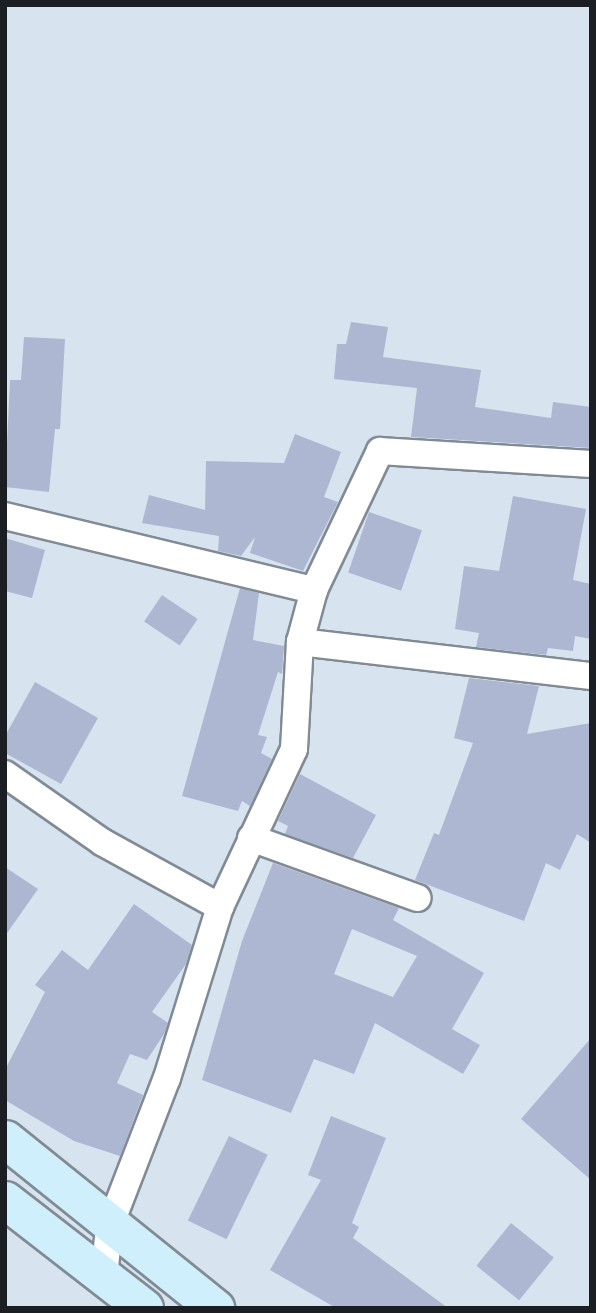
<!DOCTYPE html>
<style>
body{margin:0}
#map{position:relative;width:596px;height:1313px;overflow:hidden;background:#d7e3ee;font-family:Lato,sans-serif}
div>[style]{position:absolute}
.building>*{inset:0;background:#aeb7d2;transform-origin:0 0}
.roads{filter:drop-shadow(2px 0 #818b95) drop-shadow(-2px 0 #818b95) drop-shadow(0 2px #818b95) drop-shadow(0 -2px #818b95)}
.street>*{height:26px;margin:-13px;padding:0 13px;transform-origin:13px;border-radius:13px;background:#fff}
.secondary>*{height:37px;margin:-18.5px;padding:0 18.5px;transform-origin:18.5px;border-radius:18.5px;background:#ceeffb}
span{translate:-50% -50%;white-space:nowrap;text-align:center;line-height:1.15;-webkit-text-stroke:6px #d7e3ee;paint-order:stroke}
.frame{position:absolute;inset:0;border:7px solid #1b1f23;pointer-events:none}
</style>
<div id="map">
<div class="building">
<i style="clip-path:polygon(351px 322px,388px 327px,383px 357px,481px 370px,475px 407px,551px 418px,553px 402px,591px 407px,591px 448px,411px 437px,417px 388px,334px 379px,337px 344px,346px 344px)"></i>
<i style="clip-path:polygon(24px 337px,65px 339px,60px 429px,55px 429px,49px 492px,5px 487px,10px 380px,21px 380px)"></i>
<i style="clip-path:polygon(295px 434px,341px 452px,324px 497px,338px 502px,303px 571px,250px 553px,255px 537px,241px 556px,218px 551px,219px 536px,142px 523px,149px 495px,205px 510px,206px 461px,284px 463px)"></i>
<i style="clip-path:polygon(513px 496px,586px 509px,573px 580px,591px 584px,591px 639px,575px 636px,573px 651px,548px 648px,546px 655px,476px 647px,479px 633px,455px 629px,464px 566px,499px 571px)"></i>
<i style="left:369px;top:512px;width:56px;height:64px;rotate:19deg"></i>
<i style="clip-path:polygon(5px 538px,45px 550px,32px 598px,5px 591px)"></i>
<i style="clip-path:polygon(240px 588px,259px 593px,253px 640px,284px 646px,282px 674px,278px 672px,258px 735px,267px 737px,261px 753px,272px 759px,250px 806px,242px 801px,238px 811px,182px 796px)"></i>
<i style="left:162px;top:595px;width:43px;height:32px;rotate:34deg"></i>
<i style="clip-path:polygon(469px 678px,539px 686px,527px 734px,591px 723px,591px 843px,577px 834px,560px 870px,546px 863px,524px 921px,415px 880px,434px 833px,439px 835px,473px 743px,454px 738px)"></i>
<i style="clip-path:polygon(35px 682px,98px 718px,61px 784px,5px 753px,5px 736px)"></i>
<i style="clip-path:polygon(300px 774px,376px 815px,353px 858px,285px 834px,288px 826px,278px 821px)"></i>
<i style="clip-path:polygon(evenodd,273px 863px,399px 908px,393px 920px,484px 973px,452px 1029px,480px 1045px,463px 1074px,375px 1023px,354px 1074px,314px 1059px,291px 1113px,202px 1080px,242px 941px,273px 863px,352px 929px,417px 956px,393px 997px,334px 974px,352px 929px)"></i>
<i style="clip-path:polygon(5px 867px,38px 889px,5px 936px)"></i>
<i style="clip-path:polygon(134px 904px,192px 945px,186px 964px,152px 1012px,168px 1023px,164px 1034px,147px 1060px,130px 1054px,117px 1083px,143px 1095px,120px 1156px,74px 1141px,5px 1100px,5px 1070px,45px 992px,35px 985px,62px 950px,88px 970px)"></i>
<i style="clip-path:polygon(591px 1038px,591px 1180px,521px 1119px)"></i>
<i style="clip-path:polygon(331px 1116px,386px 1138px,352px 1223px,359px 1227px,353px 1238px,448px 1308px,336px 1308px,270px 1270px,321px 1180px,308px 1175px)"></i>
<i style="left:229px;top:1136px;width:43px;height:94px;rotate:26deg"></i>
<i style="left:511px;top:1223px;width:55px;height:55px;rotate:39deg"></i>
</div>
<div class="roads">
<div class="street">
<i style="left:5px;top:516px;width:318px;rotate:13.5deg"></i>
<i style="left:314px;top:590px;width:54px;rotate:105.1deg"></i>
<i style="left:300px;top:642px;width:293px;rotate:6.7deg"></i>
<i style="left:314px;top:590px;width:154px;rotate:-64.6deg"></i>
<i style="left:380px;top:451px;width:211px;rotate:3.5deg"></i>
<i style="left:5px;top:774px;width:118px;rotate:35deg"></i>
<i style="left:102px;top:842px;width:135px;rotate:28.8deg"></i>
<i style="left:251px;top:838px;width:177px;rotate:19.8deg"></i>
<i style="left:104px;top:1277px;width:49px;rotate:-84.2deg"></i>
<i style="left:109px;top:1228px;width:161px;rotate:-68.9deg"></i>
<i style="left:167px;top:1078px;width:179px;rotate:-72.8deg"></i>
<i style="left:220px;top:907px;width:174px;rotate:-64.9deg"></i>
<i style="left:294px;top:749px;width:107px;rotate:-86.8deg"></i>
</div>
<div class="secondary">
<i style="left:5px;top:1139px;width:270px;rotate:38.8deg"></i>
<i style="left:5px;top:1200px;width:176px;rotate:37.8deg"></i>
</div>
</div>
<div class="frame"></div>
</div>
